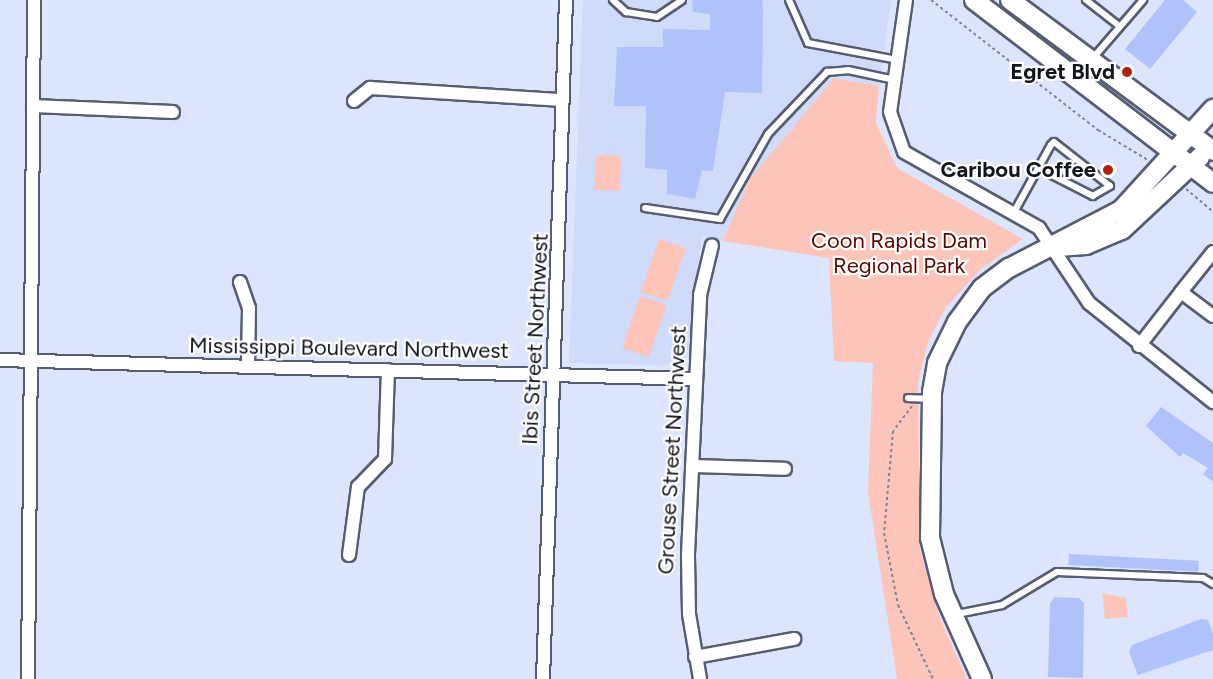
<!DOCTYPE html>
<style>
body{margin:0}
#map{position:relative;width:1213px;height:679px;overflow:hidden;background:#dde5fd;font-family:Figtree,sans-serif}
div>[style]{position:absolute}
.built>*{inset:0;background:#d0dbfa}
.green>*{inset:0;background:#fdc5ba;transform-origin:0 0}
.building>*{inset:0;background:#afc2fa;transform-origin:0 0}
.path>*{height:2px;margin-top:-1px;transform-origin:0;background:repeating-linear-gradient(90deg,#7e8494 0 3px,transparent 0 6px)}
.roads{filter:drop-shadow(2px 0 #565d71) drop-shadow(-2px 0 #565d71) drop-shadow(0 2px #565d71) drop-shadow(0 -2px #565d71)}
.lane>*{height:6px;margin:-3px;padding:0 3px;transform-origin:3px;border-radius:3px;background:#fff}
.street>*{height:12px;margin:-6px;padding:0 6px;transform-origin:6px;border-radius:6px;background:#fff}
.secondary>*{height:18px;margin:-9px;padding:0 9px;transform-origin:9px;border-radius:9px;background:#fff}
.dots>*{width:16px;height:16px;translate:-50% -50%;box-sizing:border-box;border:3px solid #fff;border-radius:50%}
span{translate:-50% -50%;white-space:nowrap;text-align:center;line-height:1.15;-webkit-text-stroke:4.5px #fff;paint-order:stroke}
.poi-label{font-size:22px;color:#12151d;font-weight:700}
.right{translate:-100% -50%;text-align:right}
.park-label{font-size:22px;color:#580801}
.street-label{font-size:22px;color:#12151d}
</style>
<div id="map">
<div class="built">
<i style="clip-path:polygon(583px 0,891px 0,879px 86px,834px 78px,749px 180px,723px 241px,702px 237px,686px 366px,569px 363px)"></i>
</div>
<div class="green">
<i style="clip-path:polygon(834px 78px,879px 86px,876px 123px,897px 168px,1023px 239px,981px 269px,946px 307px,928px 342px,918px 383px,920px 549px,941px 621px,967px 679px,897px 679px,868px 492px,873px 363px,834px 361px,829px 258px,723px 241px,749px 180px)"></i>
<i style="left:596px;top:155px;width:25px;height:35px;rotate:2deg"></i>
<i style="left:659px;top:239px;width:28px;height:56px;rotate:19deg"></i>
<i style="left:640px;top:296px;width:28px;height:55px;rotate:19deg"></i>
<i style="clip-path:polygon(1102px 593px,1126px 598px,1128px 617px,1105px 619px)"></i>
</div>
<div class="building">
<i style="clip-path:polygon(692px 0,762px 0,763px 10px,762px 93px,725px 92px,713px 171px,702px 170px,695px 199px,667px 194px,667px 170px,645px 168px,646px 106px,614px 106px,617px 47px,663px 47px,663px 29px,710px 30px,710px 14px,693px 12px)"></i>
<i style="clip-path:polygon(1165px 0,1183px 0,1197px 12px,1150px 69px,1125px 49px)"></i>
<i style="clip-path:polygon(1161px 407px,1213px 443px,1213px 482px,1203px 474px,1208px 468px,1183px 453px,1180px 457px,1146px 426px)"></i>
<i style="left:1069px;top:554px;width:130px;height:11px;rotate:3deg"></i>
<i style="clip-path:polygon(1055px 597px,1079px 598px,1084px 603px,1083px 678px,1048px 677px,1050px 603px)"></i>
<i style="clip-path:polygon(1201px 619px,1208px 620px,1213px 634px,1213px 650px,1138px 675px,1129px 652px,1132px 645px)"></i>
</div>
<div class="path">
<i style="left:931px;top:0;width:212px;rotate:37.9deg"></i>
<i style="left:1098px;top:130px;width:58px;rotate:31deg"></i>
<i style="left:1186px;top:189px;width:35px;rotate:40deg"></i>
<i style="left:912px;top:406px;width:31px;rotate:127deg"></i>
<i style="left:893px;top:431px;width:102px;rotate:95deg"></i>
<i style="left:884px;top:533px;width:73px;rotate:79deg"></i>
<i style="left:898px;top:605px;width:82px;rotate:64.7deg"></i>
</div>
<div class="roads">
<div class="lane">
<i style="left:613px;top:0;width:18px;rotate:43deg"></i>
<i style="left:626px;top:12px;width:31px;rotate:9deg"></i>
<i style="left:657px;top:17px;width:30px;rotate:-34deg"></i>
<i style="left:789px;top:0;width:47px;rotate:66.2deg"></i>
<i style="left:808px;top:43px;width:92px;rotate:10.7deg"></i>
<i style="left:1086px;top:0;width:41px;rotate:38deg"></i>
<i style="left:1093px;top:58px;width:77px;rotate:-49.2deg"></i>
<i style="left:645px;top:208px;width:76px;rotate:8.3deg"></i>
<i style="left:720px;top:219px;width:98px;rotate:-60.5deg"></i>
<i style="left:768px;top:134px;width:86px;rotate:-46.4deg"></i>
<i style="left:827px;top:72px;width:21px;rotate:-5deg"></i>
<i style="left:848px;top:70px;width:48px;rotate:12deg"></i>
<i style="left:1013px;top:214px;width:79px;rotate:-61.2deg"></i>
<i style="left:1051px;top:145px;width:4px;rotate:-45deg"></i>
<i style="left:1054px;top:142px;width:71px;rotate:38.2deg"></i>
<i style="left:1110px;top:186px;width:20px;rotate:150deg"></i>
<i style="left:1093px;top:196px;width:62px;rotate:-153deg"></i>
<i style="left:908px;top:398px;width:23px;rotate:2deg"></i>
<i style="left:957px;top:614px;width:46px;rotate:-11.3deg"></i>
<i style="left:1002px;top:605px;width:64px;rotate:-31deg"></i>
<i style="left:1057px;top:572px;width:146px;rotate:2.4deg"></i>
<i style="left:1203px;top:578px;width:12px;rotate:31deg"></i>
</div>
<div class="street">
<i style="left:906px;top:0;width:113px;rotate:98.1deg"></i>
<i style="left:890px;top:112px;width:42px;rotate:70.7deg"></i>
<i style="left:904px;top:152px;width:155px;rotate:29.4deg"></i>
<i style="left:1039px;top:228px;width:90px;rotate:56.3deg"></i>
<i style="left:1089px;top:303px;width:159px;rotate:38.6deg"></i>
<i style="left:354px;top:101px;width:21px;rotate:-39deg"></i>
<i style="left:370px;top:88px;width:193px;rotate:3.6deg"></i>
<i style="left:33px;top:106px;width:140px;rotate:2.5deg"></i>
<i style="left:1213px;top:252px;width:51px;rotate:128.7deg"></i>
<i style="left:1181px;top:292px;width:40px;rotate:37deg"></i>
<i style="left:240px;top:282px;width:28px;rotate:71deg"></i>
<i style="left:249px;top:308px;width:59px;rotate:91deg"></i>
<i style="left:1139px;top:346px;width:68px;rotate:-52.1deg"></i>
<i style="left:0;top:360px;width:696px;rotate:1.56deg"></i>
<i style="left:692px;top:466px;width:93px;rotate:1.8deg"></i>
<i style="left:349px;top:555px;width:69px;rotate:-82.5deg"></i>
<i style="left:358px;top:487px;width:39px;rotate:-46deg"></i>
<i style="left:385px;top:459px;width:89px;rotate:-88.1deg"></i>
<i style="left:695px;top:657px;width:101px;rotate:-10.3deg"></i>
<i style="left:28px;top:679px;width:679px;rotate:-89.49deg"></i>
<i style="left:543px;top:679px;width:679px;rotate:-88.06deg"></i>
<i style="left:700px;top:679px;width:66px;rotate:-99.6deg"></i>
<i style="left:689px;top:614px;width:60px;rotate:-91deg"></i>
<i style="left:688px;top:554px;width:259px;rotate:-87.3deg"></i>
<i style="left:700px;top:295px;width:51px;rotate:-76.5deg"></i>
</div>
<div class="secondary">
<i style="left:974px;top:0;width:301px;rotate:37.4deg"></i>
<i style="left:1010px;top:0;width:253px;rotate:36.6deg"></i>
<i style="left:1058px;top:247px;width:28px;rotate:-4deg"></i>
<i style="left:1086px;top:245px;width:39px;rotate:-23deg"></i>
<i style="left:1122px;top:230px;width:107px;rotate:-43.1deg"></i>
<i style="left:982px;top:679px;width:93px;rotate:-114.1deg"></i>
<i style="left:944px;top:594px;width:58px;rotate:-104deg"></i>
<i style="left:930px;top:538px;width:146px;rotate:-89.2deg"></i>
<i style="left:932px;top:392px;width:29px;rotate:-80deg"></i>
<i style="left:937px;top:363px;width:46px;rotate:-64deg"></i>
<i style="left:957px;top:322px;width:42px;rotate:-53.7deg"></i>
<i style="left:982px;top:288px;width:34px;rotate:-37deg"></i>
<i style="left:1009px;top:268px;width:126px;rotate:-27.4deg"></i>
<i style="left:1121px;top:210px;width:137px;rotate:-47.7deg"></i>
</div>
</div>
<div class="dots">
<i style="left:1127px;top:72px;background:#af210c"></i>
<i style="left:1108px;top:170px;background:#af210c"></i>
</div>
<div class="poi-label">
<span class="right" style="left:1115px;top:72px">Egret Blvd</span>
<span class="right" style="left:1096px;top:170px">Caribou Coffee</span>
</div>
<div class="park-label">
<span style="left:899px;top:253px">Coon Rapids Dam<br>Regional Park</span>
</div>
<div class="street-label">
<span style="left:535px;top:339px;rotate:-87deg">Ibis Street Northwest</span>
<span style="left:349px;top:348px;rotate:1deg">Mississippi Boulevard Northwest</span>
<span style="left:672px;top:450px;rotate:-87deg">Grouse Street Northwest</span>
</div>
</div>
